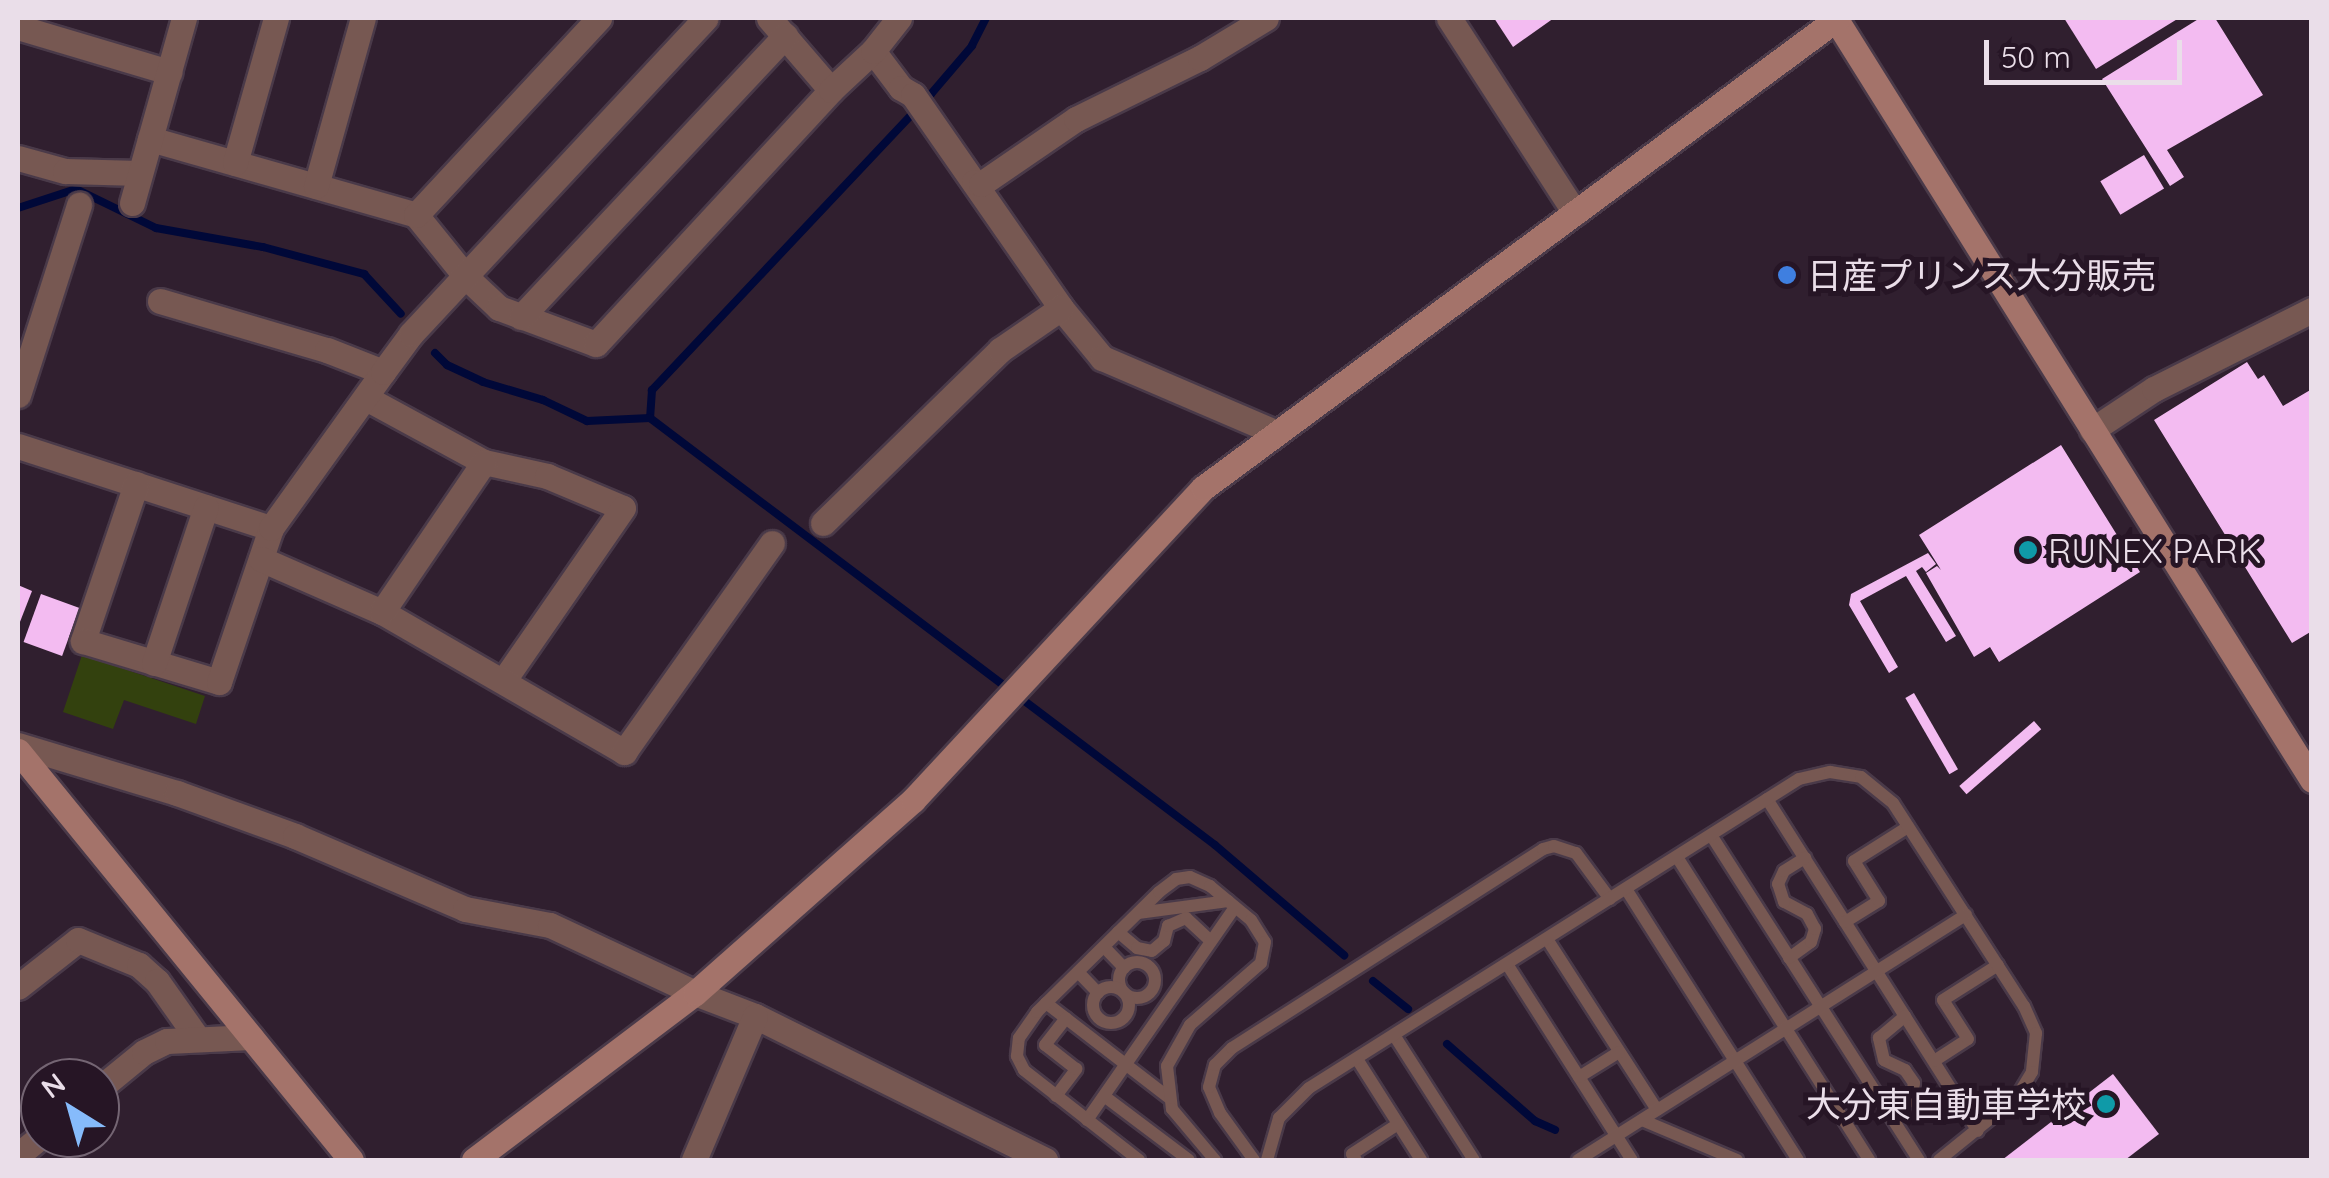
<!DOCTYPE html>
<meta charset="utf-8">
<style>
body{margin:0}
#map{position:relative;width:2329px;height:1178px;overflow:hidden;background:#301f2f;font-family:Quicksand,"Noto Sans JP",sans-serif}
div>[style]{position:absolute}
.green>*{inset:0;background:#33410e}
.stream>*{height:8px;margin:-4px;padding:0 4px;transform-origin:4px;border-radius:4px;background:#000838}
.building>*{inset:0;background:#f3bbf1;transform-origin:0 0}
.roads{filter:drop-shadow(2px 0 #4a3a49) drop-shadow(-2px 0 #4a3a49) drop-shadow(0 2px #4a3a49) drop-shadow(0 -2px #4a3a49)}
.lane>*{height:12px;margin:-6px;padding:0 6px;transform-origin:6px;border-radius:6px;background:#775852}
.lane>.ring{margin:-6px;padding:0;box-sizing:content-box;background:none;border:12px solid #775852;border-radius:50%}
.street>*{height:25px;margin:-12.5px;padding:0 12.5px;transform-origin:12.5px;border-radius:12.5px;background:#775852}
.secondary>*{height:25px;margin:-12.5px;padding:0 12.5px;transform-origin:12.5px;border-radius:12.5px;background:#a4736a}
.dots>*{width:28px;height:28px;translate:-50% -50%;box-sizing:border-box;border:5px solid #261525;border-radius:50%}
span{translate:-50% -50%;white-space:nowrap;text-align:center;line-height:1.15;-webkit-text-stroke:10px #261525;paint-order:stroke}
.poi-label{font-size:35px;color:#eadee9}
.left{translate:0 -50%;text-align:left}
.right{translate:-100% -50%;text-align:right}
.frame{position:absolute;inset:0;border:20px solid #eadee9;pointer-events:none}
.north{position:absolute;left:20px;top:1058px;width:100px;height:100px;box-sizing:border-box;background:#261525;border:2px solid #746573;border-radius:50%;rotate:323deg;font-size:28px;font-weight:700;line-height:40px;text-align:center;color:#eadee9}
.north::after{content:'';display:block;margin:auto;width:35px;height:45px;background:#86bbfb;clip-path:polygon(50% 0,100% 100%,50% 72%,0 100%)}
.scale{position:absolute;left:1984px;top:40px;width:198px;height:45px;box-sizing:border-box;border:5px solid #eadee9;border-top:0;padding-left:12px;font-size:30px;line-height:35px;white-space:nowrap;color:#eadee9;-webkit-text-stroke:8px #261525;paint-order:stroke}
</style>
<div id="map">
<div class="green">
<i style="clip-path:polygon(82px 655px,205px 696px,196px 724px,124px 700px,113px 729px,63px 712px)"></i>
</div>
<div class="stream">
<i style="left:986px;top:18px;width:31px;rotate:117deg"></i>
<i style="left:972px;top:46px;width:63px;rotate:130.5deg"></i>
<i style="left:931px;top:94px;width:407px;rotate:133.3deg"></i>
<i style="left:652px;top:390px;width:28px;rotate:94deg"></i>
<i style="left:650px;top:418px;width:708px;rotate:37.08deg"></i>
<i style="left:1215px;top:845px;width:170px;rotate:40.5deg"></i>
<i style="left:18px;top:208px;width:61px;rotate:-18.1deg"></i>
<i style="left:76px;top:189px;width:89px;rotate:26deg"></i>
<i style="left:156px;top:228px;width:109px;rotate:10.1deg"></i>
<i style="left:263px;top:247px;width:105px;rotate:15deg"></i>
<i style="left:364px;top:274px;width:54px;rotate:47.2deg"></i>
<i style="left:435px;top:353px;width:17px;rotate:45deg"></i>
<i style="left:447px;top:365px;width:40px;rotate:25deg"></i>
<i style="left:483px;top:382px;width:63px;rotate:16.7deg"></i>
<i style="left:543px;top:400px;width:49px;rotate:25.5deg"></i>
<i style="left:587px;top:421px;width:63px;rotate:-2.7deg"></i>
<i style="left:1373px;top:981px;width:45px;rotate:38.7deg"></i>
<i style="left:1447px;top:1044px;width:117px;rotate:41.2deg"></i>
<i style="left:1535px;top:1121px;width:22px;rotate:24deg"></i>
</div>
<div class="building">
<i style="clip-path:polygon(1494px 18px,1554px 18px,1513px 47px)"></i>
<i style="clip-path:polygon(2064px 18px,2179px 18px,2096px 69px)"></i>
<i style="clip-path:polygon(2200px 18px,2215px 18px,2263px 95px,2167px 150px,2184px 177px,2170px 186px,2102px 79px)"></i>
<i style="left:2144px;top:155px;width:39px;height:51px;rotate:59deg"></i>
<i style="clip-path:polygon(2247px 362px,2258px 379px,2264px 375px,2283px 406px,2312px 389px,2312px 631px,2292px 643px,2154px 420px)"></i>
<i style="clip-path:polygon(2061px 445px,2140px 572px,1999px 662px,1990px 647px,1974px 657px,1926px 573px,1937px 566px,1941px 570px,1919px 535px)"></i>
<i style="clip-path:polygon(1928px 553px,1936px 564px,1926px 572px,1922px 567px,1916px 571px,1956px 636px,1946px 642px,1906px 576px,1860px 601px,1898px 667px,1889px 673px,1849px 605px,1851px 594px)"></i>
<i style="clip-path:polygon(18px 585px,32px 591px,18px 627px)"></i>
<i style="left:41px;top:594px;width:41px;height:51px;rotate:20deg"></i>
<i style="left:1914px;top:693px;width:88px;height:10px;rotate:60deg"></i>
<i style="left:2034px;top:721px;width:11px;height:99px;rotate:49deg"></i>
<i style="clip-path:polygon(2113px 1074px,2159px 1134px,2125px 1160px,2002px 1160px)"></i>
</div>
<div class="roads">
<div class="lane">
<i style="left:1767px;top:799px;width:393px;rotate:57.6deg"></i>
<i style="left:1711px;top:835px;width:386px;rotate:57.4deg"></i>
<i style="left:1677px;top:857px;width:359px;rotate:57.6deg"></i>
<i style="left:1626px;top:889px;width:321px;rotate:57.6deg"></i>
<i style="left:1138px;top:913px;width:91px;rotate:-7.6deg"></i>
<i style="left:1845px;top:922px;width:40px;rotate:-32deg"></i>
<i style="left:1879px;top:901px;width:47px;rotate:-122deg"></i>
<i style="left:1854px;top:861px;width:64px;rotate:-32.2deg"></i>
<i style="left:1118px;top:932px;width:25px;rotate:40deg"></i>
<i style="left:1137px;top:948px;width:15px;rotate:11deg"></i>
<i style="left:1152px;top:951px;width:16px;rotate:-40deg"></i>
<i style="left:1164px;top:941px;width:16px;rotate:-75deg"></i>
<i style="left:1168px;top:926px;width:20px;rotate:-24deg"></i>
<i style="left:1186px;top:918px;width:34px;rotate:43deg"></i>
<i style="left:1547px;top:939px;width:203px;rotate:57.2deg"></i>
<i style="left:1104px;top:947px;width:29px;rotate:46deg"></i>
<i style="left:1789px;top:958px;width:27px;rotate:-36deg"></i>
<i style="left:1811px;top:942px;width:14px;rotate:-73deg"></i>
<i style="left:1815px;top:929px;width:17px;rotate:-118deg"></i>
<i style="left:1807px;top:914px;width:26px;rotate:-152deg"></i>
<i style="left:1784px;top:902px;width:19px;rotate:-108deg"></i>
<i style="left:1778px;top:884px;width:14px;rotate:-65deg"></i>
<i style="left:1784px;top:871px;width:25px;rotate:-32deg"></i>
<i class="ring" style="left:1119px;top:962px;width:24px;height:24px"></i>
<i style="left:1507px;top:964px;width:232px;rotate:57.5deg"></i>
<i style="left:1078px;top:972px;width:29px;rotate:46deg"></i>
<i class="ring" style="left:1093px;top:987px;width:24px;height:24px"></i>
<i style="left:1046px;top:1003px;width:154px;rotate:37.6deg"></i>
<i style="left:1394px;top:1035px;width:148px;rotate:57.4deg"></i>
<i style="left:1357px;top:1059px;width:120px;rotate:57.6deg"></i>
<i style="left:1934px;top:1061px;width:40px;rotate:-32.9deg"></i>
<i style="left:1968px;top:1039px;width:46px;rotate:-122.7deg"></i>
<i style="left:1943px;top:1000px;width:65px;rotate:-32.5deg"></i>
<i style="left:1579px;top:1077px;width:47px;rotate:-32deg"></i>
<i style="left:1056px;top:1096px;width:34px;rotate:-53deg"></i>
<i style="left:1076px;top:1069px;width:39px;rotate:-142deg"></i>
<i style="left:1045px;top:1045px;width:34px;rotate:-52deg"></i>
<i style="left:1104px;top:1096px;width:106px;rotate:37deg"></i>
<i style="left:1889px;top:1115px;width:27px;rotate:-34deg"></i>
<i style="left:1911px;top:1100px;width:17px;rotate:-80deg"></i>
<i style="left:1914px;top:1083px;width:16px;rotate:-125deg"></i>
<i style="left:1905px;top:1070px;width:23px;rotate:-155deg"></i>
<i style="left:1884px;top:1060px;width:23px;rotate:-103deg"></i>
<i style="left:1879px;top:1038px;width:34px;rotate:-40deg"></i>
<i style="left:1087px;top:1120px;width:259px;rotate:-55.2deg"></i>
<i style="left:1642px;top:1120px;width:103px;rotate:22.8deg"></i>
<i style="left:1139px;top:1160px;width:146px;rotate:-142deg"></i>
<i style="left:1024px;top:1070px;width:16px;rotate:-117deg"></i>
<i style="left:1017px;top:1056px;width:18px;rotate:-84deg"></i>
<i style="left:1019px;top:1038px;width:32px;rotate:-55deg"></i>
<i style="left:1037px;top:1012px;width:171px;rotate:-44.5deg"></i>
<i style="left:1159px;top:892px;width:21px;rotate:-37deg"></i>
<i style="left:1176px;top:879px;width:14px;rotate:-8deg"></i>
<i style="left:1190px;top:877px;width:22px;rotate:24deg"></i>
<i style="left:1210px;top:886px;width:53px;rotate:39.7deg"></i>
<i style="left:1251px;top:920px;width:26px;rotate:58deg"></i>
<i style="left:1265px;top:942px;width:21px;rotate:101deg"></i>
<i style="left:1261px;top:963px;width:94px;rotate:138.9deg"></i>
<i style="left:1190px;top:1025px;width:47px;rotate:119.3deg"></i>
<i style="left:1167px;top:1066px;width:43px;rotate:83.4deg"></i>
<i style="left:1172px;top:1109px;width:67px;rotate:49.9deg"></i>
<i style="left:1254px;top:1160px;width:58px;rotate:-125.9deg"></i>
<i style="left:1220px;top:1113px;width:28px;rotate:-113deg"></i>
<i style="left:1209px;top:1087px;width:23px;rotate:-75deg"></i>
<i style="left:1215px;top:1065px;width:24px;rotate:-45deg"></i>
<i style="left:1232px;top:1048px;width:369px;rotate:-32.6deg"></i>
<i style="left:1543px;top:849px;width:11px;rotate:-15deg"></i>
<i style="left:1554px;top:846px;width:23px;rotate:18deg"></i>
<i style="left:1576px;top:853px;width:57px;rotate:53.5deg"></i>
<i style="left:1267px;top:1160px;width:44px;rotate:-74.1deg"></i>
<i style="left:1279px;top:1118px;width:42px;rotate:-45deg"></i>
<i style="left:1309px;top:1088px;width:579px;rotate:-32.24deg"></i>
<i style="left:1799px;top:779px;width:32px;rotate:-13deg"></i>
<i style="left:1830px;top:772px;width:31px;rotate:9deg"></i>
<i style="left:1861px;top:777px;width:41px;rotate:39.1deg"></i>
<i style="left:1893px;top:803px;width:242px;rotate:57.2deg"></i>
<i style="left:2024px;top:1006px;width:30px;rotate:66deg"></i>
<i style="left:2036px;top:1033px;width:39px;rotate:96deg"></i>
<i style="left:2032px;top:1072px;width:29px;rotate:121deg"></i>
<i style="left:2017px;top:1097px;width:100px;rotate:141.1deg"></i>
<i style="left:1356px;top:1160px;width:7px;rotate:-124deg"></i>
<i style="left:1352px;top:1154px;width:55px;rotate:-33.1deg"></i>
<i style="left:1578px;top:1160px;width:459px;rotate:-32.3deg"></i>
</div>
<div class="street">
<i style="left:769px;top:18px;width:95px;rotate:49.3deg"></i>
<i style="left:1449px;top:18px;width:232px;rotate:57.1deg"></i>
<i style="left:18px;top:27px;width:158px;rotate:16.6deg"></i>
<i style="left:873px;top:51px;width:46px;rotate:52.9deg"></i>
<i style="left:901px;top:88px;width:14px;rotate:30deg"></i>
<i style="left:913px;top:95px;width:259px;rotate:55.2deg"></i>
<i style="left:1061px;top:308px;width:65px;rotate:50.6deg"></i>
<i style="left:1102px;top:358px;width:190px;rotate:23.2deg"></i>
<i style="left:150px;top:139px;width:277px;rotate:15.9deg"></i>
<i style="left:416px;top:215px;width:80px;rotate:51.1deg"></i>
<i style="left:466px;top:277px;width:45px;rotate:43.2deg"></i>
<i style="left:499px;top:308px;width:103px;rotate:20.4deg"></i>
<i style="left:596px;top:344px;width:346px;rotate:-47.2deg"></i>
<i style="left:831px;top:90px;width:57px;rotate:-42.9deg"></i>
<i style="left:873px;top:51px;width:42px;rotate:-51.8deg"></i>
<i style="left:18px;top:158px;width:49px;rotate:15.5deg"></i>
<i style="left:65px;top:171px;width:75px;rotate:1.5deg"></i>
<i style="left:235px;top:163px;width:151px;rotate:-74.2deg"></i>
<i style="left:974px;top:182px;width:7px;rotate:16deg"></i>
<i style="left:981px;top:184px;width:115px;rotate:-34.4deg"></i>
<i style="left:1076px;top:119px;width:138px;rotate:-26.2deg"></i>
<i style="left:1200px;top:58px;width:77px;rotate:-31.2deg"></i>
<i style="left:316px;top:186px;width:174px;rotate:-74.4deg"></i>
<i style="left:132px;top:203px;width:192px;rotate:-74.3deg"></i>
<i style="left:416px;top:215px;width:269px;rotate:-47.1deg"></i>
<i style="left:160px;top:301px;width:174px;rotate:16.4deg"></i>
<i style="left:327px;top:350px;width:60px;rotate:21.4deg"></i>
<i style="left:521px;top:317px;width:386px;rotate:-46.8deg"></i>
<i style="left:18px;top:395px;width:200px;rotate:-72.2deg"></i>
<i style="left:366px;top:398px;width:134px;rotate:28.5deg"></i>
<i style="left:484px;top:462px;width:65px;rotate:12.5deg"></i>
<i style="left:547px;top:476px;width:82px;rotate:22.8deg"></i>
<i style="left:623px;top:508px;width:209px;rotate:124.7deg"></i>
<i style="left:2092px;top:430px;width:74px;rotate:-33.5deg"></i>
<i style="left:2154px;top:389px;width:177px;rotate:-26.6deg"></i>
<i style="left:18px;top:446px;width:266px;rotate:18deg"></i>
<i style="left:136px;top:484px;width:166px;rotate:108.7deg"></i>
<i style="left:83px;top:641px;width:142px;rotate:16.8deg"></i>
<i style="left:219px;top:682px;width:163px;rotate:-71.3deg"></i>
<i style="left:271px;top:528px;width:192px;rotate:-54.3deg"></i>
<i style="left:383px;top:372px;width:47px;rotate:-53.6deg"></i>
<i style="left:411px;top:334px;width:432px;rotate:-47deg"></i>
<i style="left:823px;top:523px;width:248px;rotate:-44.3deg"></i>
<i style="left:1000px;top:350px;width:74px;rotate:-34.5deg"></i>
<i style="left:261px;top:559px;width:132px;rotate:23.7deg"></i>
<i style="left:382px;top:612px;width:280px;rotate:30deg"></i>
<i style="left:624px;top:752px;width:256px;rotate:-54.7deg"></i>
<i style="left:382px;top:612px;width:181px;rotate:-55.8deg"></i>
<i style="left:154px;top:663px;width:164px;rotate:-71.6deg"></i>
<i style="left:18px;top:745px;width:166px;rotate:16.8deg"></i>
<i style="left:177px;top:793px;width:126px;rotate:20deg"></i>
<i style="left:295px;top:836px;width:185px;rotate:23.2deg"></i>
<i style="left:465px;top:909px;width:86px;rotate:10.7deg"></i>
<i style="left:550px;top:925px;width:160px;rotate:25.1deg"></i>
<i style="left:695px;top:993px;width:64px;rotate:21deg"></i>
<i style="left:755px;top:1016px;width:324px;rotate:26.4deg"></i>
<i style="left:18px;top:987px;width:76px;rotate:-38.1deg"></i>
<i style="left:78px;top:940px;width:66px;rotate:22.3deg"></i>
<i style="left:139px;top:965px;width:24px;rotate:42deg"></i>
<i style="left:157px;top:981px;width:67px;rotate:54.7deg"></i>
<i style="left:100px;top:1088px;width:57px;rotate:-39.3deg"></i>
<i style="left:144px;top:1052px;width:25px;rotate:-26deg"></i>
<i style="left:167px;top:1041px;width:84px;rotate:-2.7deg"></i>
<i style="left:18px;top:1155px;width:28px;rotate:-39deg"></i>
<i style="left:694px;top:1160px;width:156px;rotate:-67deg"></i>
</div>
<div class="secondary">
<i style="left:1835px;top:18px;width:899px;rotate:57.95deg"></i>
<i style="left:18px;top:751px;width:527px;rotate:50.85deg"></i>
<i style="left:474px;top:1160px;width:277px;rotate:-37.1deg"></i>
<i style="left:695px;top:993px;width:291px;rotate:-41.5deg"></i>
<i style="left:913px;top:800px;width:426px;rotate:-47.1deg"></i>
<i style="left:1203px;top:488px;width:790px;rotate:-36.51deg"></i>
</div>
</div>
<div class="dots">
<i style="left:1787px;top:275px;background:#3f7fe0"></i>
<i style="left:2028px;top:550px;background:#0f9aa8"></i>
<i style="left:2106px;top:1104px;background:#0f9aa8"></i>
</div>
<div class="poi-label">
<span class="left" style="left:1807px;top:275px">日産プリンス大分販売</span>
<span class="left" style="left:2048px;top:550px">RUNEX PARK</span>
<span class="right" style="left:2086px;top:1104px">大分東自動車学校</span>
</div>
<div class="frame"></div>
<div class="north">N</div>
<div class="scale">50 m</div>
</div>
